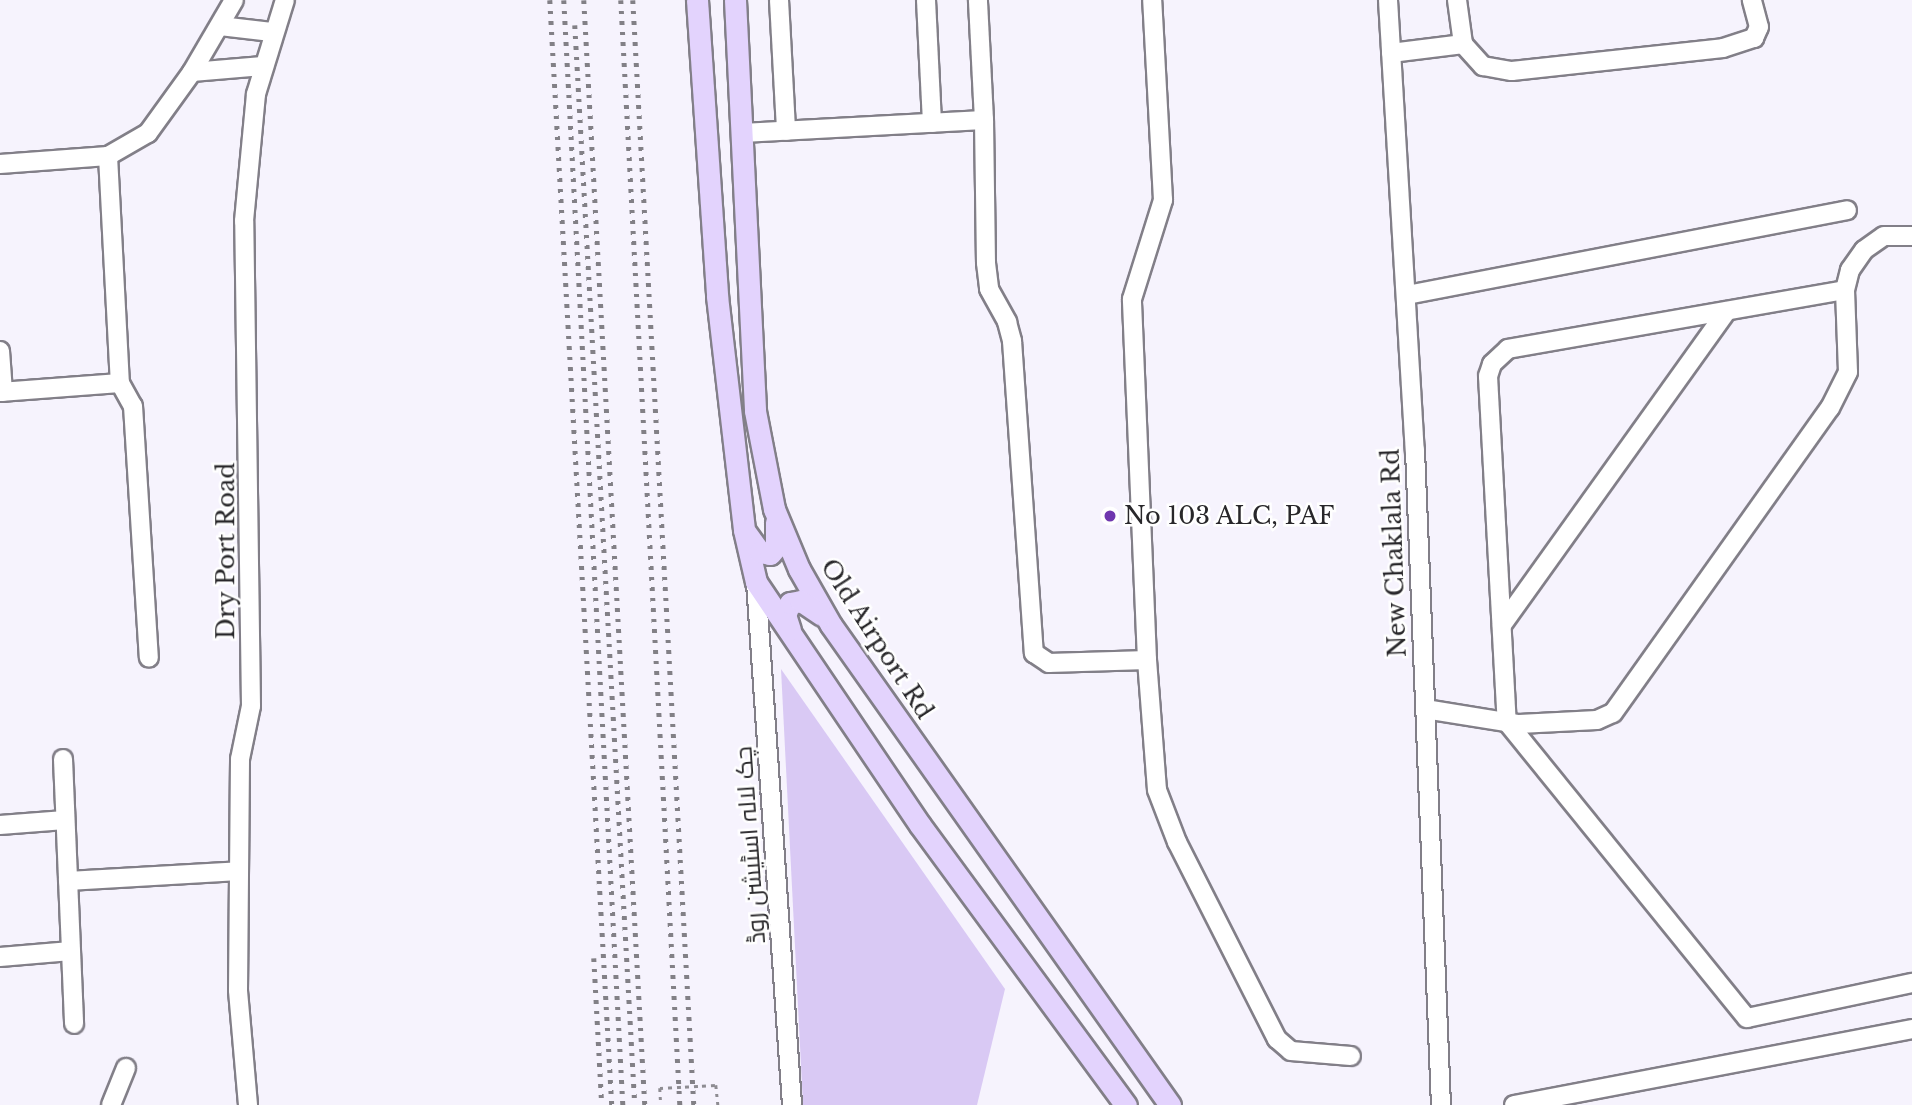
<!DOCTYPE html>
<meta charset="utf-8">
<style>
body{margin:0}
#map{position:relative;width:1912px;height:1105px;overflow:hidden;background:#f6f3fd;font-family:"Libre Baskerville",Cairo,serif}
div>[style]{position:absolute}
.green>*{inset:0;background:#d9c9f4}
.path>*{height:2.5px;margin-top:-1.25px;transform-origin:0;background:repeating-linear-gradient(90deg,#8e8c92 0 3.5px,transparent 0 8.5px)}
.roads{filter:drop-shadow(2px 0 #827f88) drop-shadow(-2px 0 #827f88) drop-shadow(0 2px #827f88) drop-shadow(0 -2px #827f88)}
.minor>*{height:18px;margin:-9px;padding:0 9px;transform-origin:9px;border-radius:9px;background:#fff}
.major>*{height:21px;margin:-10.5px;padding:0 10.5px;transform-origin:10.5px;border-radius:10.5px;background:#e3d3fd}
.rail>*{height:4.5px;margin-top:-2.25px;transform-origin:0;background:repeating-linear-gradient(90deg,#828086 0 3.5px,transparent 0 10.5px)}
.path-bridge>*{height:2.5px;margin-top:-1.25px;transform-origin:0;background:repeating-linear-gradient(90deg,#8e8c92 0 3.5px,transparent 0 8.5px)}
.dots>*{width:19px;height:19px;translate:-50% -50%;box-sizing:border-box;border:4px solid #fff;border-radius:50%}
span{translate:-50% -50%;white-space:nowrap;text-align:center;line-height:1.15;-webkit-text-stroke:5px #fff;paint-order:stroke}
.poi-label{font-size:24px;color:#28272a}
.left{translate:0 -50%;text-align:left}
.street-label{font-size:24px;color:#28272a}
</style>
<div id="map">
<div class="green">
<i style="clip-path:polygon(781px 669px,1005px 989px,977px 1105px,803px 1105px)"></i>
</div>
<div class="path">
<i style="left:716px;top:1085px;width:20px;rotate:84deg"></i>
<i style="left:660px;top:1088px;width:17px;rotate:87deg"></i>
</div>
<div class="roads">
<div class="minor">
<i style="left:779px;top:0;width:131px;rotate:86.9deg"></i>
<i style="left:926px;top:0;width:123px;rotate:87.2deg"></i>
<i style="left:1388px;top:0;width:451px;rotate:86.6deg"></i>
<i style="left:1415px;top:450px;width:656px;rotate:87.73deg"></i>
<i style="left:1457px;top:0;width:44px;rotate:82.2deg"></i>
<i style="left:220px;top:26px;width:52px;rotate:6.6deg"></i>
<i style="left:1391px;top:53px;width:73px;rotate:-7.1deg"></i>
<i style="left:1463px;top:44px;width:30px;rotate:48deg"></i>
<i style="left:1483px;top:66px;width:29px;rotate:10deg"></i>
<i style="left:1512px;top:71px;width:212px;rotate:-6.2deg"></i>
<i style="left:1723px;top:48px;width:33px;rotate:-18deg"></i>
<i style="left:1754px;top:38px;width:12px;rotate:-66deg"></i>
<i style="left:1759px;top:27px;width:28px;rotate:-105deg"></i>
<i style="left:192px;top:72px;width:71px;rotate:-4.8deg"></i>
<i style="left:984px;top:120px;width:143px;rotate:89.2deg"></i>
<i style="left:986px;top:263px;width:26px;rotate:83deg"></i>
<i style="left:989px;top:289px;width:38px;rotate:61deg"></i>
<i style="left:1007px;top:322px;width:20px;rotate:75deg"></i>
<i style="left:1012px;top:341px;width:313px;rotate:86deg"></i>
<i style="left:1034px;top:653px;width:18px;rotate:34deg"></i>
<i style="left:1049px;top:663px;width:98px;rotate:-1.8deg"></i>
<i style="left:1147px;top:660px;width:130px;rotate:85.6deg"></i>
<i style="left:1157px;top:790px;width:56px;rotate:69deg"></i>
<i style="left:1177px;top:842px;width:221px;rotate:63.1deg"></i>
<i style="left:1277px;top:1039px;width:18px;rotate:41deg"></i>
<i style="left:1291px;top:1051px;width:60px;rotate:4.8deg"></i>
<i style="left:742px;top:133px;width:242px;rotate:-3.1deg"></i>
<i style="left:984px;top:120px;width:120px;rotate:-92.9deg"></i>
<i style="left:108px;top:156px;width:227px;rotate:87deg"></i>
<i style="left:120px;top:383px;width:26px;rotate:61deg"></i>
<i style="left:133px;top:406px;width:252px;rotate:86.4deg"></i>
<i style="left:0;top:164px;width:108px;rotate:-4.2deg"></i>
<i style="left:108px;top:156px;width:46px;rotate:-29.9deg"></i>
<i style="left:148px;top:133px;width:75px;rotate:-54.2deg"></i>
<i style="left:192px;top:72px;width:83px;rotate:-59.7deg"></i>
<i style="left:1845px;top:290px;width:342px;rotate:170.1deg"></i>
<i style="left:1508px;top:349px;width:22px;rotate:137deg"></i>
<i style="left:1492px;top:364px;width:13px;rotate:108deg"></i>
<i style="left:1488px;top:376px;width:347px;rotate:86.9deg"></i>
<i style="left:1507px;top:722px;width:381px;rotate:51deg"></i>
<i style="left:1747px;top:1018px;width:169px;rotate:-12deg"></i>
<i style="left:1407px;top:295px;width:448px;rotate:-10.9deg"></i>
<i style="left:0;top:351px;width:41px;rotate:85.8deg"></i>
<i style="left:0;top:392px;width:120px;rotate:-4.3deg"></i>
<i style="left:756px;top:582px;width:524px;rotate:86.06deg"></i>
<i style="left:1502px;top:625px;width:386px;rotate:-54.4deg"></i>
<i style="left:1147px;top:660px;width:361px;rotate:-92.4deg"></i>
<i style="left:1132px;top:299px;width:104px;rotate:-72.6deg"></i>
<i style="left:1163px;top:200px;width:200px;rotate:-93.1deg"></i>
<i style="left:1425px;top:709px;width:95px;rotate:9.1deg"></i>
<i style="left:1519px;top:724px;width:78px;rotate:-2.9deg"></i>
<i style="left:1597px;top:720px;width:17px;rotate:-24deg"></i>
<i style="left:1613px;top:713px;width:374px;rotate:-54.6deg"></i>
<i style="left:1830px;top:408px;width:40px;rotate:-63.4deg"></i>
<i style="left:1848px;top:372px;width:82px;rotate:-92.1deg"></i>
<i style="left:1845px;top:290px;width:21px;rotate:-76deg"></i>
<i style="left:1850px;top:270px;width:24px;rotate:-55deg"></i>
<i style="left:1864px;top:250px;width:24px;rotate:-35deg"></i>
<i style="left:1884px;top:236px;width:28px"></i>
<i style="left:63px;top:759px;width:265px;rotate:87.6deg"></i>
<i style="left:0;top:825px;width:65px;rotate:-4.4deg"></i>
<i style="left:68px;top:881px;width:171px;rotate:-3.3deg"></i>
<i style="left:0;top:957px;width:71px;rotate:-4.8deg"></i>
<i style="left:111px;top:1105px;width:40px;rotate:-68deg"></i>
<i style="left:248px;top:1105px;width:115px;rotate:-95deg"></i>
<i style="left:238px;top:990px;width:231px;rotate:-89.5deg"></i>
<i style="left:240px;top:759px;width:54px;rotate:-78.3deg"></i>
<i style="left:251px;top:706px;width:485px;rotate:-90.8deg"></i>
<i style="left:244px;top:221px;width:128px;rotate:-84.6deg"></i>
<i style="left:256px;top:94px;width:98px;rotate:-72.9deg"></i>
<i style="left:1514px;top:1105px;width:405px;rotate:-10.8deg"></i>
</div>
<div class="major">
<i style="left:697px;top:0;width:297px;rotate:86.1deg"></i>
<i style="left:717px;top:296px;width:236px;rotate:83.4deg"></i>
<i style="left:744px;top:530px;width:53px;rotate:77deg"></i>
<i style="left:756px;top:582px;width:293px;rotate:56deg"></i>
<i style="left:920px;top:825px;width:348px;rotate:53.7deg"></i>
<i style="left:735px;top:0;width:411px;rotate:87.2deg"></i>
<i style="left:755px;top:411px;width:100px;rotate:79deg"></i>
<i style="left:774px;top:509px;width:65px;rotate:67.4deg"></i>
<i style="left:799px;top:569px;width:64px;rotate:60.3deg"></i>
<i style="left:831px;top:625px;width:588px;rotate:54.77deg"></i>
<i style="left:746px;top:533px;width:24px;rotate:54deg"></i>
<i style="left:760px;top:552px;width:10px;rotate:11deg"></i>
<i style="left:770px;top:554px;width:9px;rotate:-49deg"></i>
<i style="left:776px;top:547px;width:25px;rotate:-90deg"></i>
<i style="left:790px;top:630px;width:16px;rotate:-108deg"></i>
<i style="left:785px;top:615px;width:13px;rotate:-67deg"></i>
<i style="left:790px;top:603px;width:11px;rotate:-10deg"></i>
<i style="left:801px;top:601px;width:25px;rotate:34deg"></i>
</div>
</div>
<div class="rail">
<i style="left:550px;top:0;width:1107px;rotate:86.79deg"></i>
<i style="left:564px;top:0;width:1107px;rotate:86.94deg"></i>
<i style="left:584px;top:0;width:1107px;rotate:86.84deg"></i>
<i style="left:621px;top:0;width:1107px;rotate:86.94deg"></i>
<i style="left:633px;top:0;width:1107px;rotate:86.84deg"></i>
<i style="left:575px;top:25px;width:1082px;rotate:86.82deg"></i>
<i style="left:594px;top:958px;width:147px;rotate:86.9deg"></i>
</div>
<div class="path-bridge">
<i style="left:660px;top:1088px;width:56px;rotate:-3.1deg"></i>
</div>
<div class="dots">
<i style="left:1110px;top:516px;background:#6f37ae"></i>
</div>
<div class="poi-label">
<span class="left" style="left:1124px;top:516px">No 103 ALC, PAF</span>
</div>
<div class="street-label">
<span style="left:226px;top:551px;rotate:-90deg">Dry Port Road</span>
<span style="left:1394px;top:553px;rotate:-92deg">New Chaklala Rd</span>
<span style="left:877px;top:639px;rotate:57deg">Old Airport Rd</span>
<span style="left:750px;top:845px;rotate:-94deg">چک لالہ اسٹیشن روڈ</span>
</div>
</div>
